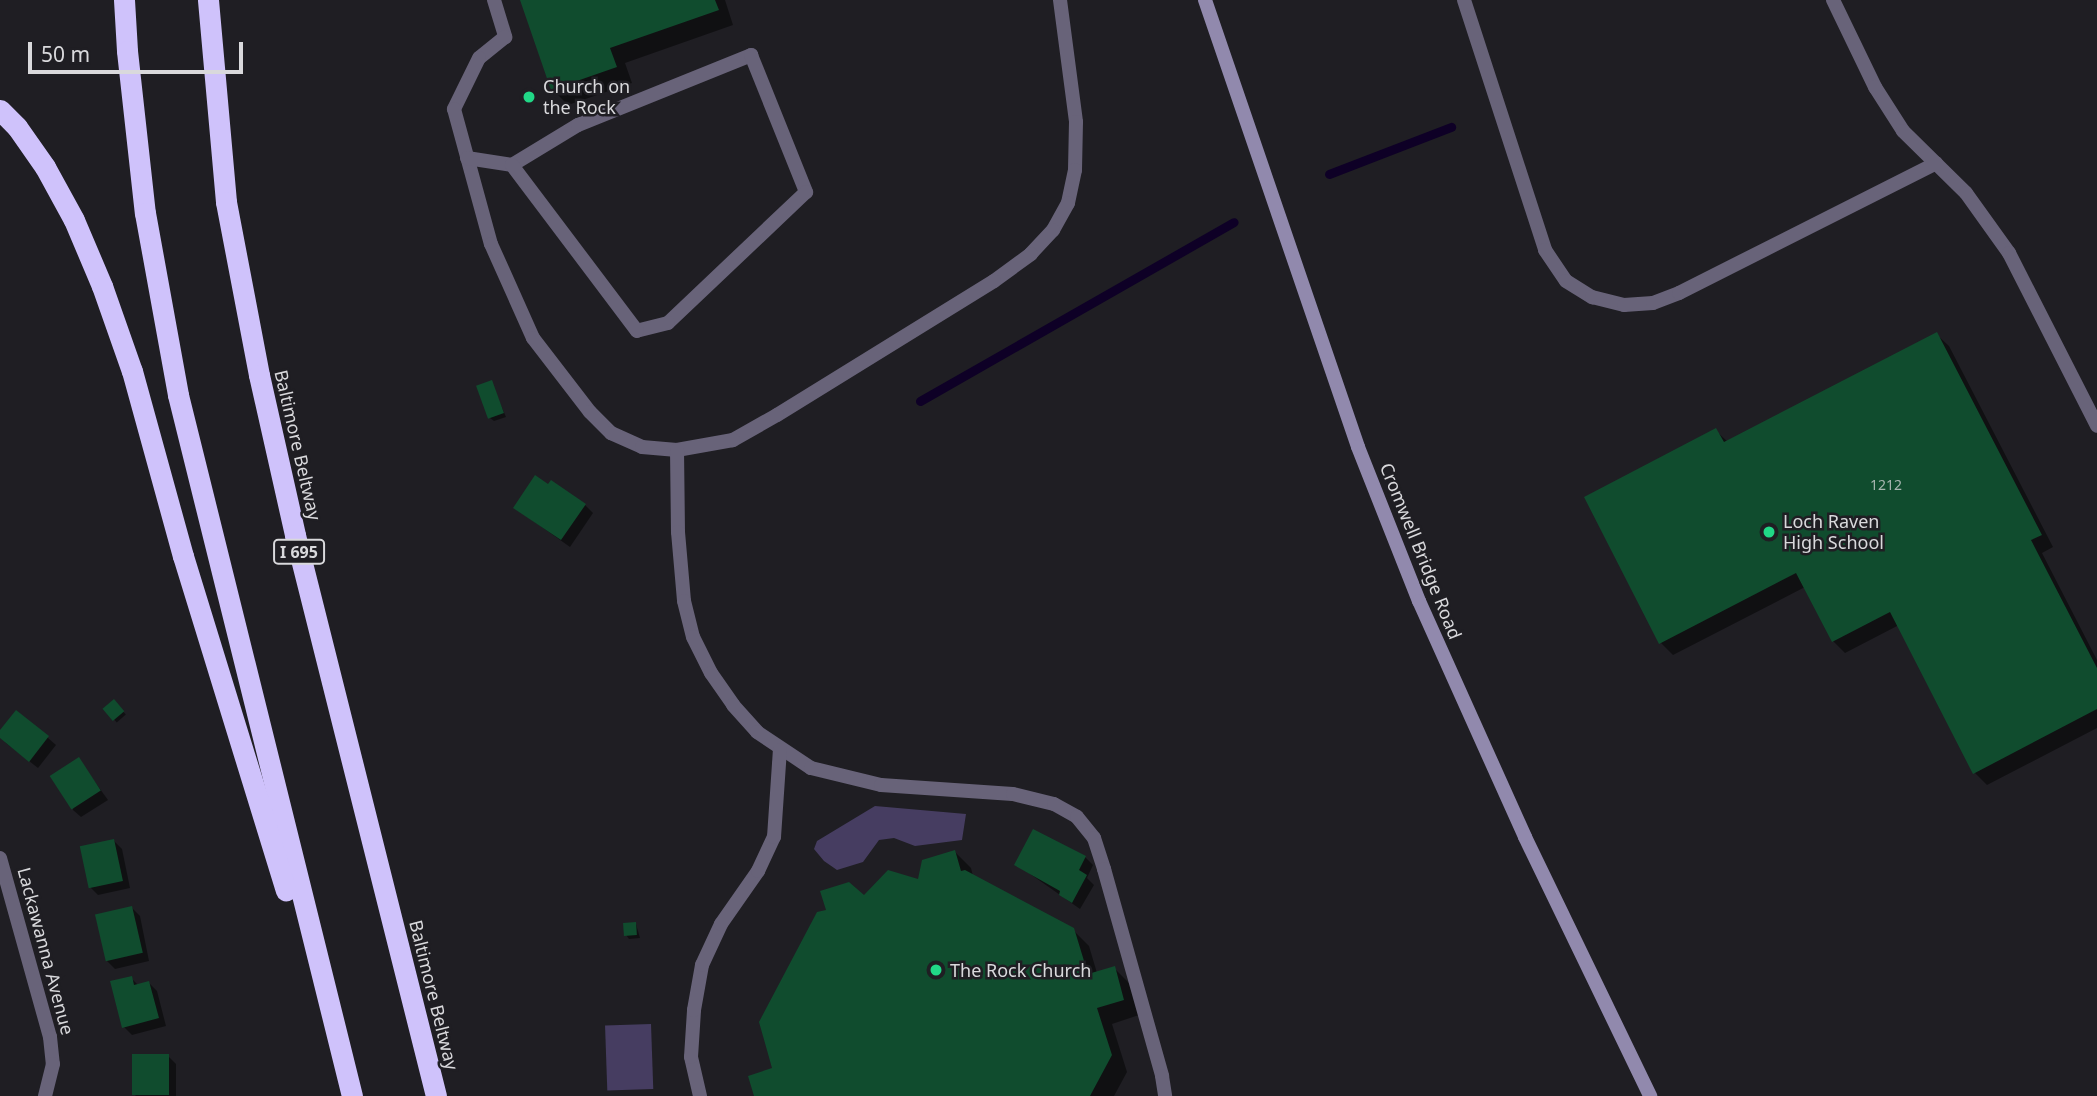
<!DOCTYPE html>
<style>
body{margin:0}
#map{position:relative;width:2097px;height:1096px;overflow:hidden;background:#1f1e23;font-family:"Noto Sans",sans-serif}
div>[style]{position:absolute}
.green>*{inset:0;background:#463d61;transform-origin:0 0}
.shadow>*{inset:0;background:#0007;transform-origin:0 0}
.stream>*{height:9px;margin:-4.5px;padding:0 4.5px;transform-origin:4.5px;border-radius:4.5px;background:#0e0026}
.building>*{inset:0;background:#104c2e;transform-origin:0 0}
.lane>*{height:14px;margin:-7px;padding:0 7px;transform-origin:7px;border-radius:7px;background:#686379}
.street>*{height:14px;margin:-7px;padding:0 7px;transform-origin:7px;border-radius:7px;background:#686379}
.secondary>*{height:14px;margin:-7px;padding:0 7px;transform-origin:7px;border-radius:7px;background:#9189ad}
.highway>*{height:21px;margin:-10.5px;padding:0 10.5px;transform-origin:10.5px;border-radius:10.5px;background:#cfc2fb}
.dots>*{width:19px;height:19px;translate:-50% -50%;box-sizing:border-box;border:4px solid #1f1e23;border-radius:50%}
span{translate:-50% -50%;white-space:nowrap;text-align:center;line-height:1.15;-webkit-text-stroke:5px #1f1e23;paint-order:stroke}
.number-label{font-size:14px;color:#a7b6b0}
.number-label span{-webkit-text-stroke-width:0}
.shield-label span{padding:2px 5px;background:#1f1e23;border:2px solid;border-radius:5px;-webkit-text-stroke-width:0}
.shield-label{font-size:16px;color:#d9d9dc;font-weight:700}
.poi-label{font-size:18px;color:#d9d9dc}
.left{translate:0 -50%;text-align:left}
.street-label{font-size:18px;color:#d9d9dc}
.scale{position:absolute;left:28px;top:42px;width:215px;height:32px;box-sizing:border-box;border:4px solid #d9d9dc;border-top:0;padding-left:9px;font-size:21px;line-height:24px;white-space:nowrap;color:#d9d9dc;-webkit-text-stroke:5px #1f1e23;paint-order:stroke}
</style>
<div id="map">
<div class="green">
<i style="clip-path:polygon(875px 806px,966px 814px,962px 840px,915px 846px,894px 838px,879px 840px,863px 862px,837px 870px,824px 861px,814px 849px,817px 841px)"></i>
<i style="left:651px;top:1024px;width:65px;height:46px;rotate:88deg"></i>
</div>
<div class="shadow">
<i style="clip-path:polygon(521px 0,725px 0,733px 25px,625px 63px,632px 83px,568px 105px,552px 89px)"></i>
<i style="clip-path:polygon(1936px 334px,1949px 346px,2053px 547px,2042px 553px,2097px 660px,2097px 728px,1987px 785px,1975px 773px,1899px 625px,1845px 653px,1833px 641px,1805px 587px,1673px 655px,1661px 643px,1716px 431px,1728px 442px)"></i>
<i style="clip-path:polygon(491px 382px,506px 417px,494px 421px,490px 418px)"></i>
<i style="clip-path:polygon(585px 505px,593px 513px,570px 547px,515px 508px)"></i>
<i style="left:114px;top:701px;width:18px;height:12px;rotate:49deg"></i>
<i style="clip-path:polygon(0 733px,48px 738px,56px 745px,38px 768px,6px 743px)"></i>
<i style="clip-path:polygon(79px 760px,108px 800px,81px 817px,73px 810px)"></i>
<i style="clip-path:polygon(114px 841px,122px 849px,130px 888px,98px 895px,90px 887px)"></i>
<i style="clip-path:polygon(955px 852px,971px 868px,973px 876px,1072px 929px,1089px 946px,1097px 973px,1114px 968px,1130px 984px,1139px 1015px,1112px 1024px,1127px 1072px,1114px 1096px,756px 1096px,774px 1070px,865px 897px,919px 881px)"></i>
<i style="clip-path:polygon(1085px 857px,1093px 865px,1087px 878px,1094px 885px,1080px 909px,1016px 864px)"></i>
<i style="clip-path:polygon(132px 908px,140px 916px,149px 961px,115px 969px,107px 961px)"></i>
<i style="clip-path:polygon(636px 924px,640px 938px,629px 939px,626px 935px)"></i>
<i style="clip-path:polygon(131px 978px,139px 986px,149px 983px,157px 991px,166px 1026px,132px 1035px,124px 1027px)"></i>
<i style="clip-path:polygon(168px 1056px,176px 1064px,176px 1096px,136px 1096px,134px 1094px)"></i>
</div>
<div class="stream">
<i style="left:1329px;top:174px;width:131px;rotate:-21.1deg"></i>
<i style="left:920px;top:401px;width:361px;rotate:-29.7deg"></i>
</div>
<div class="building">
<i style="clip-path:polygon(520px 0,715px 0,719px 10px,610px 48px,617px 67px,551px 90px)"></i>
<i style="clip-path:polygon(1937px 332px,2042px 535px,2031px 540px,2097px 668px,2097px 709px,1973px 774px,1890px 612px,1832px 642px,1796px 573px,1659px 644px,1584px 497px,1716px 428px,1724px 442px)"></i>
<i style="left:492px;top:380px;width:35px;height:17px;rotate:70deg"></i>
<i style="clip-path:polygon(535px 475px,548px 484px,551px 480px,586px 504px,561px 540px,513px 508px)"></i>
<i style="left:114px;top:699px;width:16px;height:15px;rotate:50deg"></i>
<i style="clip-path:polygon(16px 710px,49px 736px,29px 762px,0 738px,0 730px)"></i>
<i style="left:79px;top:757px;width:40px;height:35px;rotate:57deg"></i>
<i style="clip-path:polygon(1033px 829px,1086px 856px,1079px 870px,1087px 875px,1072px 903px,1059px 895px,1060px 891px,1014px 865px)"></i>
<i style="left:114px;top:839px;width:43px;height:35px;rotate:78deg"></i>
<i style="clip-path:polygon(955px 850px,961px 871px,965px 870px,1074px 928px,1088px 974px,1115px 966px,1124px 1000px,1097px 1008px,1112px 1055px,1090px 1096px,754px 1096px,748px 1076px,772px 1068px,759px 1022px,817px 912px,826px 910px,820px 891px,849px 882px,864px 895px,888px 870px,918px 879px,922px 860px)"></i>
<i style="left:132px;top:906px;width:48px;height:38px;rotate:77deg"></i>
<i style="left:636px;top:922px;width:13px;height:13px;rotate:86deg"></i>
<i style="clip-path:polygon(132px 976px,134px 985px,149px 981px,159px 1018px,122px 1028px,110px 981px)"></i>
<i style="left:132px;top:1054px;width:37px;height:41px"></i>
</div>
<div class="lane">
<i style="left:494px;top:0;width:39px;rotate:73deg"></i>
<i style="left:505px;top:37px;width:33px;rotate:141deg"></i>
<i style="left:479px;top:58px;width:57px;rotate:116.1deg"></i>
<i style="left:454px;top:109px;width:140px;rotate:74.7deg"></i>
<i style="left:491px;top:244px;width:103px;rotate:65.9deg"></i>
<i style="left:533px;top:338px;width:93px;rotate:52.4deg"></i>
<i style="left:590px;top:412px;width:30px;rotate:45deg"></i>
<i style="left:611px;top:433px;width:34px;rotate:24deg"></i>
<i style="left:642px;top:447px;width:35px;rotate:5deg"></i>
<i style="left:1060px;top:0;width:123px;rotate:82.5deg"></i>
<i style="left:1076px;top:122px;width:48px;rotate:91.2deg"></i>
<i style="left:1075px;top:170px;width:34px;rotate:102deg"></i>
<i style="left:1068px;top:203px;width:31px;rotate:119deg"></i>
<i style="left:1053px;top:230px;width:33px;rotate:133deg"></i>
<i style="left:1031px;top:254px;width:46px;rotate:143.9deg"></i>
<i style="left:994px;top:281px;width:255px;rotate:148.3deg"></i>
<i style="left:777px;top:415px;width:51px;rotate:150.4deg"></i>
<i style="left:733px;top:440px;width:57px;rotate:169.9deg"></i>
<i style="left:677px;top:450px;width:82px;rotate:89.3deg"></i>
<i style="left:678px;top:532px;width:69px;rotate:85deg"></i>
<i style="left:684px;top:601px;width:37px;rotate:76deg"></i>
<i style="left:693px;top:637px;width:40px;rotate:63.4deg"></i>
<i style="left:711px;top:673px;width:39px;rotate:55deg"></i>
<i style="left:733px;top:705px;width:36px;rotate:48deg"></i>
<i style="left:757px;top:732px;width:65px;rotate:33.7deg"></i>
<i style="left:811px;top:768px;width:72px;rotate:13.7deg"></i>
<i style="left:881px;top:785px;width:132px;rotate:3.9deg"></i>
<i style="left:1013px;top:794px;width:42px;rotate:13.7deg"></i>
<i style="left:1054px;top:804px;width:26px;rotate:29deg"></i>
<i style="left:1077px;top:817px;width:27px;rotate:51deg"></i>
<i style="left:1094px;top:838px;width:33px;rotate:72deg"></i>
<i style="left:1104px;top:869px;width:215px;rotate:74.3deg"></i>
<i style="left:1162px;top:1076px;width:20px;rotate:81deg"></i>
<i style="left:1464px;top:0;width:263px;rotate:72deg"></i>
<i style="left:1545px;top:250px;width:37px;rotate:56deg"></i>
<i style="left:1566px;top:281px;width:31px;rotate:32deg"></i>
<i style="left:1592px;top:297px;width:33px;rotate:14deg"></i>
<i style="left:1624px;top:305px;width:29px;rotate:-4deg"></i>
<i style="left:1653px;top:303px;width:28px;rotate:-21deg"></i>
<i style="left:1679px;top:293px;width:288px;rotate:-26.8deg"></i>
<i style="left:1833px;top:0;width:97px;rotate:64.2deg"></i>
<i style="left:1875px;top:87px;width:52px;rotate:57.5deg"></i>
<i style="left:1903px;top:131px;width:88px;rotate:44.5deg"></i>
<i style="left:1966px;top:193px;width:74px;rotate:54.4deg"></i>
<i style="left:2009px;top:253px;width:194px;rotate:63deg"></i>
<i style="left:467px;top:158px;width:46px;rotate:8.8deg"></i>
<i style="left:512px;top:165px;width:77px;rotate:-31.2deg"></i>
<i style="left:578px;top:125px;width:187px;rotate:-22deg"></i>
<i style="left:751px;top:55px;width:148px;rotate:68.1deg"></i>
<i style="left:806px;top:192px;width:190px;rotate:136.5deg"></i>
<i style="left:668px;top:323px;width:32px;rotate:166deg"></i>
<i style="left:637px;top:331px;width:208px;rotate:-127deg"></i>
<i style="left:700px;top:1096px;width:40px;rotate:-103deg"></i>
<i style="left:691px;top:1057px;width:47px;rotate:-86.3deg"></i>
<i style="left:694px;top:1010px;width:46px;rotate:-79.9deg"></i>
<i style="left:702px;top:965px;width:45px;rotate:-65.1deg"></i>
<i style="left:721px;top:924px;width:65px;rotate:-55.1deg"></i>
<i style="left:758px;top:871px;width:38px;rotate:-65deg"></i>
<i style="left:774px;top:837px;width:87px;rotate:-86.1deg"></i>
</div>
<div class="street">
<i style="left:0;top:858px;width:186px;rotate:74.4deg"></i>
<i style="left:50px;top:1037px;width:27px;rotate:84deg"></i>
<i style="left:53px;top:1064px;width:33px;rotate:104deg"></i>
</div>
<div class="secondary">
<i style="left:1205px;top:0;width:472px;rotate:71.1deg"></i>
<i style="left:1358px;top:447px;width:166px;rotate:68.4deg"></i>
<i style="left:1419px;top:601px;width:259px;rotate:65.8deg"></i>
<i style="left:1525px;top:837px;width:288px;rotate:64.2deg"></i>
</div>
<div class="highway">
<i style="left:124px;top:0;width:51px;rotate:86.6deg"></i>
<i style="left:127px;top:51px;width:163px;rotate:83.7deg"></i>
<i style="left:145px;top:213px;width:185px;rotate:79.7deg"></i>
<i style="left:178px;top:395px;width:722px;rotate:76.06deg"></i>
<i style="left:208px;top:0;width:203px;rotate:84.9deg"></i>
<i style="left:226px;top:202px;width:176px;rotate:79.2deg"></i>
<i style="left:259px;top:375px;width:164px;rotate:77.3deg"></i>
<i style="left:295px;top:535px;width:578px;rotate:75.89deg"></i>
<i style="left:0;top:110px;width:24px;rotate:45deg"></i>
<i style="left:17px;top:127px;width:49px;rotate:55deg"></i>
<i style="left:45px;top:167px;width:60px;rotate:61.3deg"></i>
<i style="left:74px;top:220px;width:72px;rotate:67deg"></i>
<i style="left:102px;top:286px;width:90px;rotate:70.6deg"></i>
<i style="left:132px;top:371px;width:192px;rotate:74.6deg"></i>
<i style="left:183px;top:556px;width:350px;rotate:72.9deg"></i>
</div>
<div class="dots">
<i style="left:529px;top:97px;background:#21d887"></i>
<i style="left:1769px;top:532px;background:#21d887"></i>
<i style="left:936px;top:970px;background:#21d887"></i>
</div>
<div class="number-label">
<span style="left:1886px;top:485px">1212</span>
</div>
<div class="shield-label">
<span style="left:299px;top:552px">I 695</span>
</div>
<div class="poi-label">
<span class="left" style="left:543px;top:97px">Church on<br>the Rock</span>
<span class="left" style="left:1783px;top:532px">Loch Raven<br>High School</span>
<span class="left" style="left:950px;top:970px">The Rock Church</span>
</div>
<div class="street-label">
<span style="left:298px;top:445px;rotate:77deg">Baltimore Beltway</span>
<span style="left:1421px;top:551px;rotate:68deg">Cromwell Bridge Road</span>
<span style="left:46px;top:951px;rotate:75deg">Lackawanna Avenue</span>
<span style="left:434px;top:995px;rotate:76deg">Baltimore Beltway</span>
</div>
<div class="scale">50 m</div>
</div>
